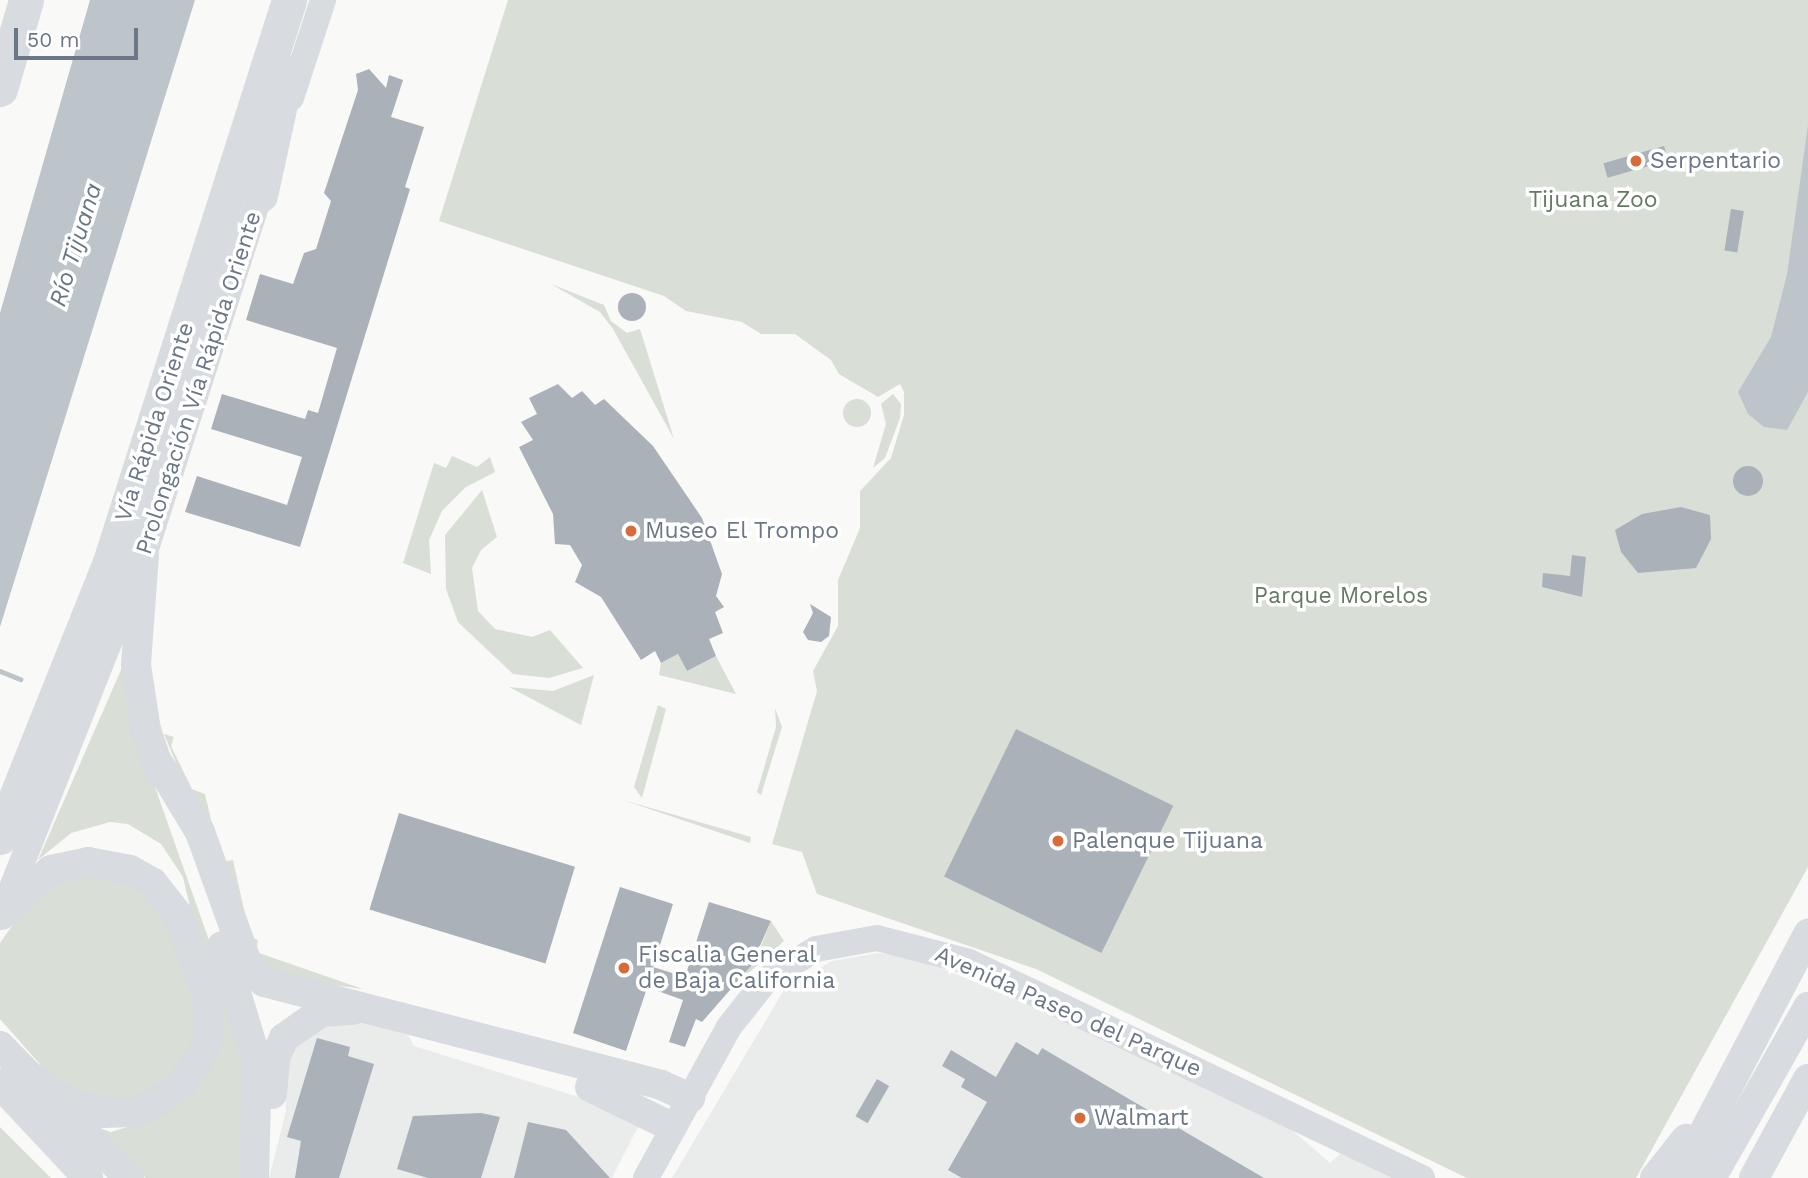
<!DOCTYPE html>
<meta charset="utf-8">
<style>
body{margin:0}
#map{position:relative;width:1808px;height:1178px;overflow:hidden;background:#f9f9f7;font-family:"Work Sans",sans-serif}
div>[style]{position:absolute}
.built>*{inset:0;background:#eaebeb}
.green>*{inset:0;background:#d9ded7}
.round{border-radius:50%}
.water>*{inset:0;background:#bdc5cb}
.stream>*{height:5px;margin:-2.5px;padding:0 2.5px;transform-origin:2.5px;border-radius:2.5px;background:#bdc5cb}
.building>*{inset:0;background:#abb1b8;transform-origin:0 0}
.secondary>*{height:26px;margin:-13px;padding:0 13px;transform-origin:13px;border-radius:13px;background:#d8dbdf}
.primary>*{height:30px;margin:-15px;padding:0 15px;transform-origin:15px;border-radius:15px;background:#d8dbdf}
.highway>*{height:35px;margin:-17.5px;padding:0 17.5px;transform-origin:17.5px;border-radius:17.5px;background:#d8dbdf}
.dots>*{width:19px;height:19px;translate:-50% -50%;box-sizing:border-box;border:4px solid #fff;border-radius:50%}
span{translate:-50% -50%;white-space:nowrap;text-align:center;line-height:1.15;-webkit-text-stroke:7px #fff;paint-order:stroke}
.poi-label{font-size:23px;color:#6b7786}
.left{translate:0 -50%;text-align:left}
.park-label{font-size:23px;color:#667965}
.street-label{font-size:23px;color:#6b7786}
.water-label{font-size:24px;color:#677781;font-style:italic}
.scale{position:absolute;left:14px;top:28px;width:124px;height:32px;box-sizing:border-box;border:4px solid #6b7786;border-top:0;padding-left:9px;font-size:21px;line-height:24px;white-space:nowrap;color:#6b7786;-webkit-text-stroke:5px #fff;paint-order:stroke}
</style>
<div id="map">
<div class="built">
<i style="clip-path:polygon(878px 953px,905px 956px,1020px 997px,1291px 1129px,1330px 1163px,1341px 1153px,1391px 1178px,672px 1178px,784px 990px,832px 961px)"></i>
<i style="clip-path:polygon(364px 1021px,408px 1035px,414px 1046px,640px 1116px,640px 1123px,612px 1178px,269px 1178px,286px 1111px,285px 1074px,292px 1051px,330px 1023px)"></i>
</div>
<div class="green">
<i style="clip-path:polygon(508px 0,1808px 0,1808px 867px,1636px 1178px,1467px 1178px,1036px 969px,817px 894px,802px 852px,772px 844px,817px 691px,813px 671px,838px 626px,838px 580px,860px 528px,860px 491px,891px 458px,904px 415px,904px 392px,900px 384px,878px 397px,839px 374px,831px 360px,795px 334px,761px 334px,742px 322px,686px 311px,664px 296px,439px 221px)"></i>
<i style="clip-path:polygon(551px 284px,604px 305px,611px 321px,627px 333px,640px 329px,674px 439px,613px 329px,600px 312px)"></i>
<i style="clip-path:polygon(893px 394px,901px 404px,900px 418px,885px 458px,873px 468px,886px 424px,881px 404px)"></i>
<i class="round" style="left:843px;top:399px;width:28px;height:28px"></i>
<i style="clip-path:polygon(452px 456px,477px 467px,490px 457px,495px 472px,466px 487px,442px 511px,429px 540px,431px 574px,403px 563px,434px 463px,446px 468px)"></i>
<i style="clip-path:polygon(482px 490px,497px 537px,481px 550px,472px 568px,478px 611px,495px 629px,532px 637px,550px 630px,583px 668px,549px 678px,513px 674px,458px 622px,446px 589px,445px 535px)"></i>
<i style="clip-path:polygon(678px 654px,687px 671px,716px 656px,736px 694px,659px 675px,661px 663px)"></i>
<i style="clip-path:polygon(124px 663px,137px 736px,229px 997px,245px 1063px,240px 1178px,146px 1178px,93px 1126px,111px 1132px,140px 1123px,199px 1081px,196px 933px,183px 877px,161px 844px,128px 824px,110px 822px,71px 833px,38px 860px)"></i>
<i style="clip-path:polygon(594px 675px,581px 725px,509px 687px,553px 691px)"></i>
<i style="clip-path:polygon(658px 705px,666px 709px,642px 798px,634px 787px)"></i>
<i style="clip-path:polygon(775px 708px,782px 727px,761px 795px,757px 792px,776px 727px)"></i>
<i style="clip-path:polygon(164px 734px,174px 737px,171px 746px,192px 789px,205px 794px,221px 862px,233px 860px,250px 937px,258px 940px,256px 952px,363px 989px,277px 977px,260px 966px)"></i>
<i style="clip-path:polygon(623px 800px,751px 837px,750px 843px)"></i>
<i style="clip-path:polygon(105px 870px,160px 905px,207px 1009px,177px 1084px,98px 1108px,45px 1070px,0 1019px,0 943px,38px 888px)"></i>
<i style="clip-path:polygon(771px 921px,784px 941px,742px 979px,758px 954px)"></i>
<i style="clip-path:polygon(0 1127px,51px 1178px,0 1178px)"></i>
</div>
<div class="water">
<i style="clip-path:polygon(90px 0,195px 0,0 627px,0 313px)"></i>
<i style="clip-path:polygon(1808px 125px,1808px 392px,1787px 430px,1764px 427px,1748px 414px,1738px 392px,1771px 337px,1787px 274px)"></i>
</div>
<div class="stream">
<i style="left:0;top:671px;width:22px;rotate:22deg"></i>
</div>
<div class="building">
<i style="clip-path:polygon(369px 69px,386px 88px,389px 75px,403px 80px,391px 117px,424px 127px,405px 187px,410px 189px,300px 547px,185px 512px,197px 476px,287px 505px,302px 457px,211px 429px,222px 394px,305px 419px,308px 410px,318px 413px,337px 348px,246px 320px,260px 274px,293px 284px,304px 253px,316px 249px,331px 201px,324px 193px,358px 90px,356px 74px)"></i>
<i style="left:1664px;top:146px;width:15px;height:63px;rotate:74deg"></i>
<i style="left:1731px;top:209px;width:13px;height:42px;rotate:9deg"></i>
<i class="round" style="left:618px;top:293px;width:28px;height:28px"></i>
<i style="clip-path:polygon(558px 384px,572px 398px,582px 391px,595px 405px,604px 399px,653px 446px,702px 518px,722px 574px,716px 596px,724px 607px,715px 612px,723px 633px,709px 639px,716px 656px,687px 671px,678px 654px,661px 663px,655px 651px,641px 660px,601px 597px,575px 582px,582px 565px,570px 545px,555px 544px,553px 514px,519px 447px,533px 440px,521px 422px,537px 414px,529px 398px)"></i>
<i class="round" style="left:1733px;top:466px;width:30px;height:30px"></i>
<i style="clip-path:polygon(1681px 507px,1710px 515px,1711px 539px,1696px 568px,1638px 573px,1621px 552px,1615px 530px,1642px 514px)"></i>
<i style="clip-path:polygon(1572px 555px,1586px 557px,1582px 597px,1542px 587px,1543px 573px,1570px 576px)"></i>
<i style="clip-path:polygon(810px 604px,831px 617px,829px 636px,821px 642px,808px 640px,803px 632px,813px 613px)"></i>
<i style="left:1016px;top:729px;width:175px;height:164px;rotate:26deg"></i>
<i style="left:399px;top:813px;width:184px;height:101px;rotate:17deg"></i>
<i style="clip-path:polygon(620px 887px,673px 904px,653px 967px,685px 977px,709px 902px,771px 921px,751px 966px,702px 1022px,696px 1019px,685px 1047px,669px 1042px,683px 1000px,655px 990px,646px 991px,626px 1051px,573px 1033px)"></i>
<i style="clip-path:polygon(317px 1038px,350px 1047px,348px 1056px,374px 1064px,339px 1178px,295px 1178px,301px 1141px,287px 1137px)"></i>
<i style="clip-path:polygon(1016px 1042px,1038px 1055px,1042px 1048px,1264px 1178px,962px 1178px,948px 1170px,987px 1102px,961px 1087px,965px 1079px,942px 1066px,951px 1050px,996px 1077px)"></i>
<i style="left:877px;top:1079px;width:14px;height:43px;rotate:30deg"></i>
<i style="clip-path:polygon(481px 1113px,500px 1117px,481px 1178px,428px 1178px,397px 1169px,413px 1116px)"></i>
<i style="clip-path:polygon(528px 1122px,566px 1130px,610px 1178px,514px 1178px)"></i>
</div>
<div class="secondary">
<i style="left:291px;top:98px;width:103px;rotate:-71.9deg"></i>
<i style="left:2px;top:913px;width:385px;rotate:-68.4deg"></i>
<i style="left:144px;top:555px;width:396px;rotate:-72.2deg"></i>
<i style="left:646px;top:1178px;width:172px;rotate:-61.2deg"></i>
<i style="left:729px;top:1027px;width:61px;rotate:-51.6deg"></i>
<i style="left:767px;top:979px;width:57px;rotate:-31.5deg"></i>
<i style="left:816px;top:949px;width:62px;rotate:-10.2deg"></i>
<i style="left:877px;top:938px;width:95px;rotate:14.6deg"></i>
<i style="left:969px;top:962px;width:502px;rotate:25.49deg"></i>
</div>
<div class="primary">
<i style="left:144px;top:555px;width:110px;rotate:94.2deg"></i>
<i style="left:136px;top:665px;width:66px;rotate:81.3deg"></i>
<i style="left:146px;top:730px;width:46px;rotate:71.2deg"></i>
<i style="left:154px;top:756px;width:89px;rotate:58.8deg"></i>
<i style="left:200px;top:832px;width:136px;rotate:70.2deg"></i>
<i style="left:246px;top:960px;width:28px;rotate:51deg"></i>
<i style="left:264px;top:982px;width:410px;rotate:14.5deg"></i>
<i style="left:661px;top:1085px;width:32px;rotate:24deg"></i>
<i style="left:1px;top:915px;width:67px;rotate:-42deg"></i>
<i style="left:51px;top:870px;width:38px;rotate:-12deg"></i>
<i style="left:88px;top:862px;width:43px;rotate:10.8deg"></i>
<i style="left:130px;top:870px;width:26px;rotate:29deg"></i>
<i style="left:153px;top:883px;width:41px;rotate:52deg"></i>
<i style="left:178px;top:915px;width:84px;rotate:69.8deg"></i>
<i style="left:207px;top:994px;width:40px;rotate:87.1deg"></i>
<i style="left:209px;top:1034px;width:20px;rotate:108deg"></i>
<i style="left:203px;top:1053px;width:38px;rotate:125deg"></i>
<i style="left:181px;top:1084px;width:31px;rotate:143deg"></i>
<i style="left:156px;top:1103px;width:26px;rotate:159deg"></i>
<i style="left:132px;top:1112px;width:29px;rotate:178deg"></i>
<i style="left:103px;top:1113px;width:38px;rotate:-163deg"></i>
<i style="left:67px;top:1102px;width:39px;rotate:-144deg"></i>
<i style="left:222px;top:946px;width:121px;rotate:73.2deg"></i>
<i style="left:257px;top:1062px;width:116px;rotate:91.5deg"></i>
<i style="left:0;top:1046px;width:185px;rotate:45.7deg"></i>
<i style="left:0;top:1084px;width:129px;rotate:46.9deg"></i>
<i style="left:590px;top:1087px;width:91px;rotate:26deg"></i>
<i style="left:272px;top:1094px;width:36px;rotate:-85deg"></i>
<i style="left:275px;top:1058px;width:22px;rotate:-66deg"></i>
<i style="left:284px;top:1038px;width:45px;rotate:-35.1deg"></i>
<i style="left:321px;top:1012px;width:32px;rotate:-4deg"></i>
<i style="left:1655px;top:1178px;width:50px;rotate:-51.5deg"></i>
<i style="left:1680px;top:1178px;width:276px;rotate:-62.3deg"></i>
<i style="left:1711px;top:1178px;width:197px;rotate:-60.4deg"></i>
<i style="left:1754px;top:1178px;width:113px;rotate:-61.4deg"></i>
</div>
<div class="highway">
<i style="left:0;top:89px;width:93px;rotate:-73.7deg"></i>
<i style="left:260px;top:195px;width:126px;rotate:-77.6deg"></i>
<i style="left:0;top:837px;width:296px;rotate:-68.2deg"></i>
<i style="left:110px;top:562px;width:590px;rotate:-72.33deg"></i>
</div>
<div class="dots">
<i style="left:1636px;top:161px;background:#d76c3a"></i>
<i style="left:631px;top:531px;background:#d76c3a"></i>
<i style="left:1058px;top:841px;background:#d76c3a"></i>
<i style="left:624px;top:968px;background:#d76c3a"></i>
<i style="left:1080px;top:1118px;background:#d76c3a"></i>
</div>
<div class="poi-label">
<span class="left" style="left:1650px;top:161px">Serpentario</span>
<span class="left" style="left:645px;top:531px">Museo El Trompo</span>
<span class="left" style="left:1072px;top:841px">Palenque Tijuana</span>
<span class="left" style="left:638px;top:968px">Fiscalia General<br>de Baja California</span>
<span class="left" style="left:1094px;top:1118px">Walmart</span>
</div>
<div class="park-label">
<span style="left:1593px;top:200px">Tijuana Zoo</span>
<span style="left:1341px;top:596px">Parque Morelos</span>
</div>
<div class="street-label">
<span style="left:199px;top:383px;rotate:-72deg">Prolongación Vía Rápida Oriente</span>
<span style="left:155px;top:422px;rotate:-72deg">Vía Rápida Oriente</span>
<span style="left:1068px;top:1012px;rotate:24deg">Avenida Paseo del Parque</span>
</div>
<div class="water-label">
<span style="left:76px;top:245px;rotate:-73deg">Río Tijuana</span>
</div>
<div class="scale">50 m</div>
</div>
